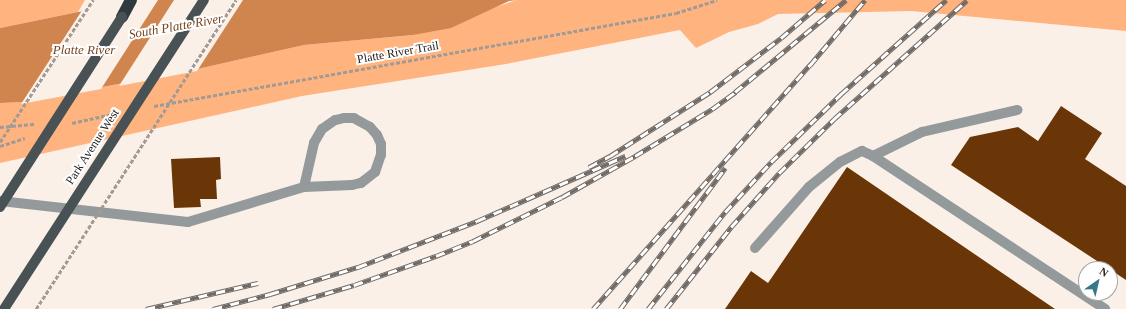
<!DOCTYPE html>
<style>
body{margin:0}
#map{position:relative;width:1126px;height:309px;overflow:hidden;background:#fbf0e8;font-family:"Times New Roman",serif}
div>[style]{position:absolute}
.green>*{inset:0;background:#ffb37f}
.water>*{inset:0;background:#d0854f}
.pier>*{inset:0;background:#fbf0e8}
.building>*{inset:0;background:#6b3607}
.path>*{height:2.5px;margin-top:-1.25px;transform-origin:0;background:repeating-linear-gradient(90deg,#a29a94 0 4px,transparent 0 6px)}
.minor>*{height:10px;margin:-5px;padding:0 5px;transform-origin:5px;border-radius:5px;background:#949a9b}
.highway>*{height:12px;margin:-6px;padding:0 6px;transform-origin:6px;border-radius:6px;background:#2e3a3d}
.rail>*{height:4.5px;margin-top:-2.25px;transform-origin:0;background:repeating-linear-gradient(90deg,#fff 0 9px,#706a66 0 18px);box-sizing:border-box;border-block:1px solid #706a66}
.path-bridge>*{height:2.5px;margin-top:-1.25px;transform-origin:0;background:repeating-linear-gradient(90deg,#a29a94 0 4px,transparent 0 6px)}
.major-bridge>*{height:10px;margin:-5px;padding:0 5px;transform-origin:5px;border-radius:5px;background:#485255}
span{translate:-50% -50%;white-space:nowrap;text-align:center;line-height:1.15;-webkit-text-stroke:4px #fff;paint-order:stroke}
.street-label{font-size:12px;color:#24201e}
.water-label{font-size:13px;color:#77441e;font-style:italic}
.north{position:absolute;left:1078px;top:261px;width:40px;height:40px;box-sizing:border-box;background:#fff;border:1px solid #a7a6a5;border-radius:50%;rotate:34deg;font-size:11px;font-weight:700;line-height:16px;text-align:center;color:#24201e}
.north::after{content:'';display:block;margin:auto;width:14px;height:18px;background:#367889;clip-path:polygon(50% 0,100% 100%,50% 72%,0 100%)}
</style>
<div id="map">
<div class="green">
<i style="clip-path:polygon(0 0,85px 0,78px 12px,0 28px)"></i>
<i style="clip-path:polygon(517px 0,1126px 0,1126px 31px,911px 11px,778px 14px,758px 24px,729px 32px,696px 48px,680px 30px,506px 64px,302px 96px,0 163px,0 103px,24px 102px,202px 68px,304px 45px,413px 35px)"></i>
</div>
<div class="water">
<i style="clip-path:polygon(154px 0,517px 0,509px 1px,451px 28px,413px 35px,304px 45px,202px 68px,24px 102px,0 103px,0 28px,78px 12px)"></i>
</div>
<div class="pier">
<i style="clip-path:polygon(141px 0,158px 0,101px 89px,21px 104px,83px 9px)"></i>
<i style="clip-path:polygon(174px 0,243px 0,197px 71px,119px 86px)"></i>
</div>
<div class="building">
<i style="clip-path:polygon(1061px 106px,1102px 133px,1085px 159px,1126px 186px,1126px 280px,951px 165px,970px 137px,1018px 127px,1038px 141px)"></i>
<i style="clip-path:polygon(220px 157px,221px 179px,216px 180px,217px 199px,200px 199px,201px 207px,174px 208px,171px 159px)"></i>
<i style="clip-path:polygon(847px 167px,1055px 309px,725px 309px,751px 271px,768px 283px)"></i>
</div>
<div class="path">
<i style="left:154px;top:106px;width:530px;rotate:-10.1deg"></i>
<i style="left:676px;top:13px;width:43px;rotate:-17.6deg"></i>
<i style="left:72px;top:123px;width:41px;rotate:-12.7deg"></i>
<i style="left:0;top:127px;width:36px;rotate:-5deg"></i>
<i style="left:0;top:146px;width:26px;rotate:-18deg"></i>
</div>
<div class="minor">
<i style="left:873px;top:156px;width:55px;rotate:-26.1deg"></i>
<i style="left:922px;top:132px;width:98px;rotate:-13deg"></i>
<i style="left:0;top:201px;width:189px;rotate:6.4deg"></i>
<i style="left:188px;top:222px;width:121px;rotate:-16.8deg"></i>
<i style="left:304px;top:187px;width:48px;rotate:-2.4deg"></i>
<i style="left:352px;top:185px;width:9px;rotate:-13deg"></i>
<i style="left:361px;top:183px;width:18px;rotate:-38deg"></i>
<i style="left:375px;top:172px;width:18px;rotate:-71deg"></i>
<i style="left:381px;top:155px;width:11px;rotate:-90deg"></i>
<i style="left:381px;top:144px;width:10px;rotate:-114deg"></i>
<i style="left:377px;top:135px;width:11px;rotate:-131deg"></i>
<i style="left:370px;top:127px;width:18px;rotate:-151deg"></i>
<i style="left:354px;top:118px;width:10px;rotate:180deg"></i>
<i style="left:344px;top:118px;width:9px;rotate:167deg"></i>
<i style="left:335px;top:120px;width:16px;rotate:145deg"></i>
<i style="left:322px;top:129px;width:16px;rotate:120deg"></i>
<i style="left:314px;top:143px;width:45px;rotate:102.8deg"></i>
<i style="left:755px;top:248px;width:81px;rotate:-48.5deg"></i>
<i style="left:809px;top:187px;width:40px;rotate:-39deg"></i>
<i style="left:840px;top:162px;width:25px;rotate:-27deg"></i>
<i style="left:862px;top:151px;width:12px;rotate:24deg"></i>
<i style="left:873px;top:156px;width:278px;rotate:33.4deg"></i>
</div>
<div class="highway">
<i style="left:122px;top:17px;width:19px;rotate:-62deg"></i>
</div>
<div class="rail">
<i style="left:589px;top:167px;width:24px;rotate:-28deg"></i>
<i style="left:610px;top:156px;width:119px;rotate:-32.6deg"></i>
<i style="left:710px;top:92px;width:89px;rotate:-37.3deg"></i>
<i style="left:781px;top:38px;width:58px;rotate:-40.8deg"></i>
<i style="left:146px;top:309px;width:115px;rotate:-13.1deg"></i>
<i style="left:213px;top:309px;width:59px;rotate:-14.7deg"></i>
<i style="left:270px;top:294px;width:92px;rotate:-17.1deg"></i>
<i style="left:358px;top:267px;width:128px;rotate:-21.1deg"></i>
<i style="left:477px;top:221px;width:162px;rotate:-23.7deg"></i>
<i style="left:273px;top:309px;width:84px;rotate:-16.5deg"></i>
<i style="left:354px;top:285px;width:87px;rotate:-19.5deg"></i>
<i style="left:436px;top:256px;width:40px;rotate:-22deg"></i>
<i style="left:473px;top:241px;width:99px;rotate:-26.3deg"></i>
<i style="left:562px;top:197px;width:84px;rotate:-29.3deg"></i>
<i style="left:635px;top:156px;width:90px;rotate:-31.4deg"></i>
<i style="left:712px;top:109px;width:29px;rotate:-36deg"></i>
<i style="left:735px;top:92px;width:144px;rotate:-39.7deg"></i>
<i style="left:593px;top:309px;width:327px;rotate:-48.4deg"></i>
<i style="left:810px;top:65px;width:85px;rotate:-49.8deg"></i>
<i style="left:620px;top:309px;width:176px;rotate:-53.3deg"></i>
<i style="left:648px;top:309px;width:124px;rotate:-51.6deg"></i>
<i style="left:725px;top:212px;width:68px;rotate:-47.4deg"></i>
<i style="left:771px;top:162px;width:98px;rotate:-44.2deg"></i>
<i style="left:841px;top:94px;width:141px;rotate:-41.8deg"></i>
<i style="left:666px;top:309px;width:105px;rotate:-51.6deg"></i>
<i style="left:731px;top:227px;width:72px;rotate:-48.4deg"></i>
<i style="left:779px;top:173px;width:77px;rotate:-44.5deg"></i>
<i style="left:834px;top:119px;width:178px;rotate:-41.8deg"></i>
</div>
<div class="path-bridge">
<i style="left:0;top:142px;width:170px;rotate:-56.8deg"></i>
<i style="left:36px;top:309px;width:368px;rotate:-57.1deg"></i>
</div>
<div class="major-bridge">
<i style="left:0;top:207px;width:226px;rotate:-57.3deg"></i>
<i style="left:4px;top:309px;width:368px;rotate:-57.1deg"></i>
</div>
<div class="street-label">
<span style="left:398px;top:53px;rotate:-10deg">Platte River Trail</span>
<span style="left:93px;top:147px;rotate:-57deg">Park Avenue West</span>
</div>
<div class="water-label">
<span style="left:176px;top:27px;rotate:-10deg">South Platte River</span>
<span style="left:84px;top:50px">Platte River</span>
</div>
<div class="north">N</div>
</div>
